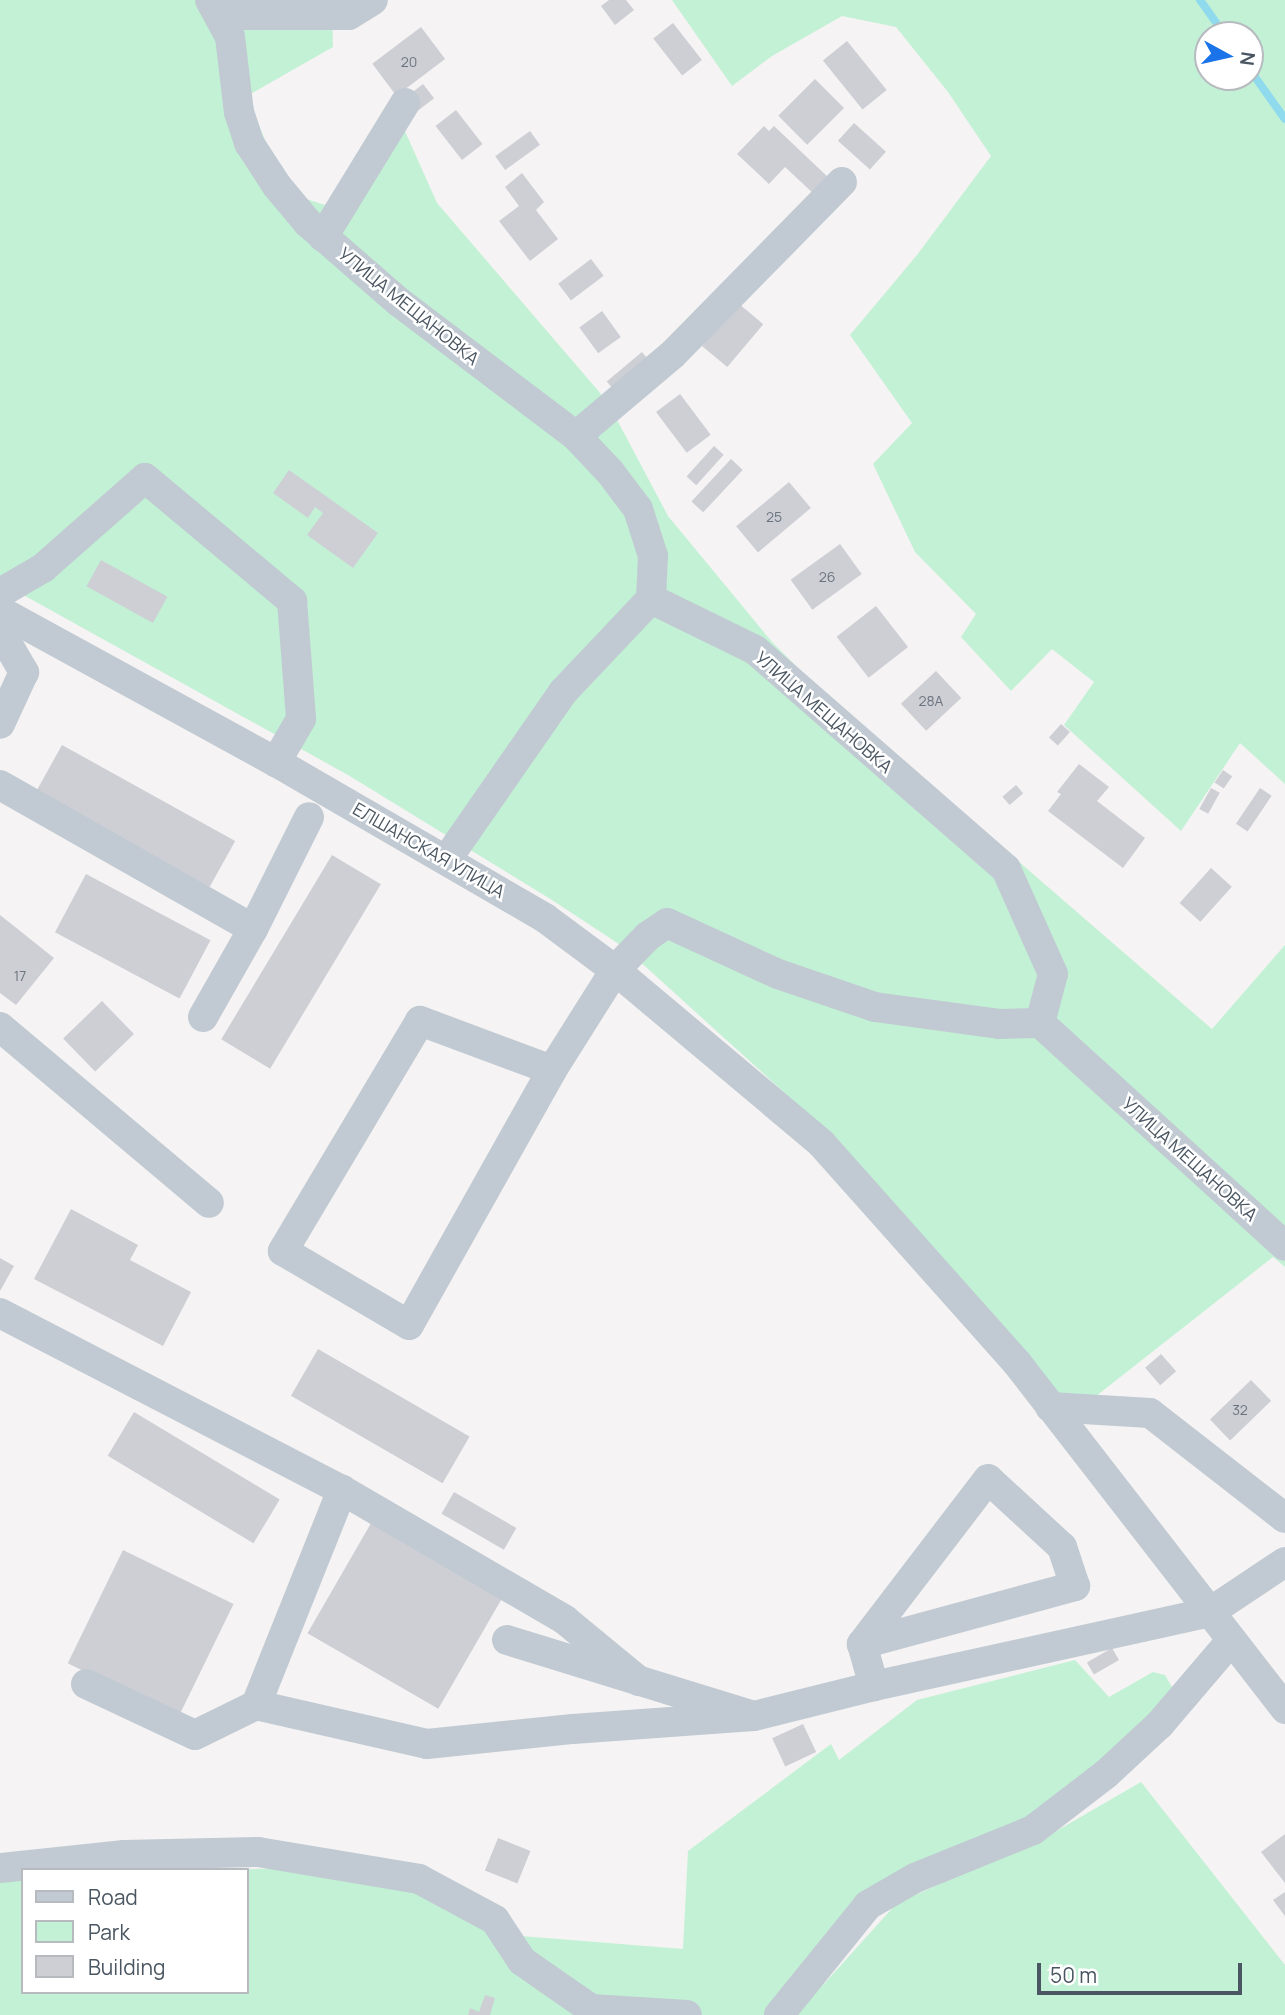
<!DOCTYPE html>
<meta charset="utf-8">
<style>
body{margin:0}
#map{position:relative;width:1285px;height:2015px;overflow:hidden;background:#f5f3f3;font-family:Manrope,sans-serif}
div>[style]{position:absolute}
.green>*{inset:0;background:#c3f1d5}
.stream>*{height:8px;margin:-4px;padding:0 4px;transform-origin:4px;border-radius:4px;background:#90daee}
.building>*{inset:0;background:#cdcfd5;transform-origin:0 0}
.minor>*{height:30px;margin:-15px;padding:0 15px;transform-origin:15px;border-radius:15px;background:#c1cad2}
span{translate:-50% -50%;white-space:nowrap;text-align:center;line-height:1.15;-webkit-text-stroke:5px #fff;paint-order:stroke}
.number-label{font-size:14px;color:#6b747e}
.number-label span{-webkit-text-stroke-width:0}
.street-label{font-size:18px;color:#4a5661}
.legend{position:absolute;left:21px;top:1868px;width:228px;height:126px;box-sizing:border-box;background:#fff;border:2px solid #b7bbc0;margin:0;padding:9px 12px;list-style:none;font-size:21px;color:#4a5661}
.legend li{display:flex;align-items:center;gap:14px;height:35px}
.legend b{width:35px;border:2px solid #b7bbc0}
.north{position:absolute;left:1194px;top:21px;width:70px;height:70px;box-sizing:border-box;background:#fff;border:2px solid #b7bbc0;border-radius:50%;rotate:98deg;font-size:19px;font-weight:700;line-height:28px;text-align:center;color:#4a5661}
.north::after{content:'';display:block;margin:auto;width:24px;height:32px;background:#1a73e8;clip-path:polygon(50% 0,100% 100%,50% 72%,0 100%)}
.scale{position:absolute;left:1037px;top:1963px;width:205px;height:32px;box-sizing:border-box;border:4px solid #4a5661;border-top:0;padding-left:9px;font-size:21px;line-height:24px;white-space:nowrap;color:#4a5661;-webkit-text-stroke:5px #fff;paint-order:stroke}
</style>
<div id="map">
<div class="green">
<i style="clip-path:polygon(0 0,328px 0,332px 5px,333px 47px,247px 96px,287px 193px,325px 205px,404px 129px,437px 203px,607px 401px,668px 516px,772px 642px,865px 735px,996px 842px,1212px 1029px,1285px 945px,1285px 1267px,1273px 1257px,1072px 1415px,830px 1134px,625px 948px,552px 900px,348px 775px,0 582px)"></i>
<i style="clip-path:polygon(evenodd,672px 0,1285px 0,1285px 784px,1240px 743px,1181px 831px,1064px 725px,1094px 682px,1052px 649px,1011px 691px,961px 637px,976px 614px,915px 552px,873px 464px,912px 423px,850px 335px,917px 255px,991px 156px,948px 92px,896px 27px,842px 16px,772px 56px,732px 86px,672px 0,1250px 35px,1250px 77px,1208px 77px,1208px 35px,1250px 35px)"></i>
<i style="clip-path:polygon(1075px 1660px,1109px 1697px,1153px 1672px,1165px 1675px,1172px 1687px,1127px 1743px,1028px 1819px,859px 1899px,798px 1975px,823px 1985px,897px 1903px,1046px 1837px,1141px 1782px,1285px 1965px,1285px 2015px,0 2015px,0 1878px,23px 1876px,23px 1992px,247px 1992px,247px 1870px,224px 1870px,361px 1866px,508px 1935px,683px 1949px,688px 1851px,831px 1744px,839px 1760px,917px 1700px)"></i>
</div>
<div class="stream">
<i style="left:1200px;top:0;width:43px;rotate:54.5deg"></i>
<i style="left:1250px;top:70px;width:60px;rotate:54.5deg"></i>
</div>
<div class="building">
<i style="clip-path:polygon(609px 0,626px 0,634px 10px,615px 25px,601px 6px)"></i>
<i style="left:673px;top:23px;width:47px;height:25px;rotate:52deg"></i>
<i style="left:421px;top:27px;width:40px;height:61px;rotate:53deg"></i>
<i style="left:847px;top:41px;width:63px;height:31px;rotate:51deg"></i>
<i style="left:815px;top:79px;width:41px;height:52px;rotate:45deg"></i>
<i style="left:423px;top:84px;width:18px;height:21px;rotate:52deg"></i>
<i style="left:456px;top:110px;width:43px;height:26px;rotate:52deg"></i>
<i style="left:854px;top:123px;width:43px;height:24px;rotate:42deg"></i>
<i style="clip-path:polygon(764px 126px,769px 131px,774px 126px,830px 179px,815px 195px,785px 167px,769px 184px,737px 154px)"></i>
<i style="left:530px;top:131px;width:17px;height:43px;rotate:54deg"></i>
<i style="clip-path:polygon(522px 173px,544px 202px,536px 210px,558px 239px,530px 261px,499px 221px,519px 206px,505px 187px)"></i>
<i style="left:591px;top:259px;width:21px;height:41px;rotate:53deg"></i>
<i style="left:738px;top:303px;width:33px;height:56px;rotate:40deg"></i>
<i style="left:602px;top:311px;width:32px;height:28px;rotate:54deg"></i>
<i style="left:642px;top:352px;width:16px;height:46px;rotate:50deg"></i>
<i style="left:680px;top:394px;width:51px;height:30px;rotate:53deg"></i>
<i style="left:714px;top:446px;width:13px;height:41px;rotate:42deg"></i>
<i style="left:731px;top:459px;width:16px;height:58px;rotate:43deg"></i>
<i style="clip-path:polygon(289px 470px,378px 533px,353px 568px,307px 535px,323px 513px,315px 507px,308px 518px,273px 493px)"></i>
<i style="left:789px;top:482px;width:34px;height:69px;rotate:50deg"></i>
<i style="left:840px;top:544px;width:37px;height:61px;rotate:54deg"></i>
<i style="left:101px;top:560px;width:76px;height:30px;rotate:29deg"></i>
<i style="left:876px;top:606px;width:52px;height:50px;rotate:52deg"></i>
<i style="left:936px;top:671px;width:37px;height:48px;rotate:47deg"></i>
<i style="left:1061px;top:724px;width:12px;height:18px;rotate:42deg"></i>
<i style="left:62px;top:745px;width:198px;height:53px;rotate:29deg"></i>
<i style="clip-path:polygon(1079px 764px,1109px 787px,1097px 801px,1145px 838px,1123px 868px,1048px 811px,1061px 794px,1057px 792px)"></i>
<i style="left:1223px;top:770px;width:11px;height:15px;rotate:34deg"></i>
<i style="left:1016px;top:785px;width:11px;height:18px;rotate:49deg"></i>
<i style="left:1211px;top:788px;width:10px;height:24px;rotate:29deg"></i>
<i style="left:1260px;top:788px;width:14px;height:43px;rotate:34deg"></i>
<i style="left:332px;top:855px;width:57px;height:215px;rotate:31deg"></i>
<i style="left:1211px;top:868px;width:28px;height:47px;rotate:42deg"></i>
<i style="left:86px;top:874px;width:141px;height:66px;rotate:28deg"></i>
<i style="clip-path:polygon(0 915px,54px 958px,16px 1005px,0 993px)"></i>
<i style="left:102px;top:1001px;width:46px;height:54px;rotate:46deg"></i>
<i style="clip-path:polygon(71px 1209px,138px 1245px,130px 1260px,191px 1292px,163px 1346px,34px 1279px)"></i>
<i style="clip-path:polygon(0 1258px,14px 1266px,0 1291px)"></i>
<i style="left:318px;top:1349px;width:175px;height:54px;rotate:30deg"></i>
<i style="left:1161px;top:1354px;width:23px;height:21px;rotate:49deg"></i>
<i style="left:1251px;top:1380px;width:29px;height:57px;rotate:46deg"></i>
<i style="left:134px;top:1412px;width:170px;height:51px;rotate:31deg"></i>
<i style="left:454px;top:1492px;width:72px;height:25px;rotate:30deg"></i>
<i style="left:374px;top:1518px;width:151px;height:133px;rotate:30deg"></i>
<i style="left:123px;top:1550px;width:123px;height:126px;rotate:26deg"></i>
<i style="left:1112px;top:1648px;width:14px;height:29px;rotate:60deg"></i>
<i style="left:803px;top:1724px;width:31px;height:34px;rotate:65deg"></i>
<i style="clip-path:polygon(1285px 1834px,1285px 1883px,1261px 1852px)"></i>
<i style="left:498px;top:1838px;width:35px;height:35px;rotate:22deg"></i>
<i style="clip-path:polygon(1285px 1892px,1285px 1916px,1273px 1900px)"></i>
<i style="clip-path:polygon(485px 1995px,495px 1998px,490px 2015px,468px 2015px,470px 2008px,479px 2012px)"></i>
</div>
<div class="minor">
<i style="left:210px;top:0;width:42px;rotate:61.6deg"></i>
<i style="left:230px;top:37px;width:76px;rotate:83.2deg"></i>
<i style="left:239px;top:112px;width:33px;rotate:72deg"></i>
<i style="left:249px;top:143px;width:51px;rotate:56.9deg"></i>
<i style="left:277px;top:186px;width:48px;rotate:50deg"></i>
<i style="left:308px;top:223px;width:121px;rotate:41deg"></i>
<i style="left:399px;top:302px;width:222px;rotate:37.1deg"></i>
<i style="left:576px;top:436px;width:50px;rotate:46.6deg"></i>
<i style="left:610px;top:472px;width:46px;rotate:52.9deg"></i>
<i style="left:638px;top:509px;width:49px;rotate:72.3deg"></i>
<i style="left:653px;top:556px;width:43px;rotate:92.7deg"></i>
<i style="left:651px;top:599px;width:116px;rotate:26.1deg"></i>
<i style="left:755px;top:650px;width:333px;rotate:41.1deg"></i>
<i style="left:1006px;top:869px;width:115px;rotate:65.9deg"></i>
<i style="left:1053px;top:974px;width:51px;rotate:104.9deg"></i>
<i style="left:1040px;top:1023px;width:331px;rotate:42.3deg"></i>
<i style="left:221px;top:15px;width:128px"></i>
<i style="left:349px;top:15px;width:28px;rotate:-32deg"></i>
<i style="left:323px;top:237px;width:157px;rotate:-58.5deg"></i>
<i style="left:576px;top:436px;width:127px;rotate:-40.2deg"></i>
<i style="left:673px;top:354px;width:241px;rotate:-45.5deg"></i>
<i style="left:0;top:593px;width:50px;rotate:-30.2deg"></i>
<i style="left:43px;top:568px;width:136px;rotate:-41.4deg"></i>
<i style="left:145px;top:478px;width:192px;rotate:39.9deg"></i>
<i style="left:292px;top:601px;width:118px;rotate:85.6deg"></i>
<i style="left:301px;top:719px;width:50px;rotate:120.2deg"></i>
<i style="left:0;top:611px;width:315px;rotate:28.7deg"></i>
<i style="left:276px;top:762px;width:311px;rotate:30.1deg"></i>
<i style="left:545px;top:918px;width:87px;rotate:36.6deg"></i>
<i style="left:615px;top:970px;width:269px;rotate:40deg"></i>
<i style="left:821px;top:1143px;width:295px;rotate:48.3deg"></i>
<i style="left:1017px;top:1363px;width:438px;rotate:52.2deg"></i>
<i style="left:0;top:631px;width:48px;rotate:59.7deg"></i>
<i style="left:24px;top:672px;width:57px;rotate:114.8deg"></i>
<i style="left:0;top:785px;width:291px;rotate:29.6deg"></i>
<i style="left:447px;top:859px;width:203px;rotate:-55.2deg"></i>
<i style="left:563px;top:692px;width:128px;rotate:-46.6deg"></i>
<i style="left:203px;top:1017px;width:101px;rotate:-60.4deg"></i>
<i style="left:253px;top:929px;width:125px;rotate:-63.4deg"></i>
<i style="left:0;top:1027px;width:273px;rotate:40.1deg"></i>
<i style="left:552px;top:1070px;width:141px;rotate:-159.6deg"></i>
<i style="left:420px;top:1021px;width:268px;rotate:120.8deg"></i>
<i style="left:283px;top:1251px;width:146px;rotate:30.4deg"></i>
<i style="left:409px;top:1325px;width:292px;rotate:-60.7deg"></i>
<i style="left:552px;top:1070px;width:118px;rotate:-57.8deg"></i>
<i style="left:615px;top:970px;width:47px;rotate:-45.9deg"></i>
<i style="left:648px;top:936px;width:23px;rotate:-34deg"></i>
<i style="left:667px;top:923px;width:122px;rotate:24.7deg"></i>
<i style="left:778px;top:974px;width:102px;rotate:18.8deg"></i>
<i style="left:875px;top:1007px;width:125px;rotate:7.8deg"></i>
<i style="left:999px;top:1024px;width:41px;rotate:-1.4deg"></i>
<i style="left:0;top:1313px;width:385px;rotate:27.4deg"></i>
<i style="left:1050px;top:1407px;width:100px;rotate:3.4deg"></i>
<i style="left:1150px;top:1413px;width:171px;rotate:37.9deg"></i>
<i style="left:507px;top:1640px;width:258px;rotate:17.1deg"></i>
<i style="left:754px;top:1716px;width:124px;rotate:-14deg"></i>
<i style="left:862px;top:1644px;width:221px;rotate:-15.2deg"></i>
<i style="left:1075px;top:1586px;width:41px;rotate:-108.4deg"></i>
<i style="left:1062px;top:1547px;width:100px;rotate:-137.4deg"></i>
<i style="left:988px;top:1479px;width:208px;rotate:127.4deg"></i>
<i style="left:862px;top:1644px;width:44px;rotate:74.1deg"></i>
<i style="left:874px;top:1686px;width:344px;rotate:-12.4deg"></i>
<i style="left:1210px;top:1612px;width:90px;rotate:-33.7deg"></i>
<i style="left:86px;top:1684px;width:120px;rotate:25.1deg"></i>
<i style="left:195px;top:1735px;width:68px;rotate:-26.2deg"></i>
<i style="left:256px;top:1705px;width:175px;rotate:12.8deg"></i>
<i style="left:427px;top:1744px;width:147px;rotate:-5.9deg"></i>
<i style="left:573px;top:1729px;width:181px;rotate:-4.1deg"></i>
<i style="left:256px;top:1705px;width:232px;rotate:-68.2deg"></i>
<i style="left:342px;top:1490px;width:258px;rotate:30.2deg"></i>
<i style="left:565px;top:1620px;width:96px;rotate:39.5deg"></i>
<i style="left:0;top:1868px;width:125px;rotate:-6deg"></i>
<i style="left:124px;top:1855px;width:134px;rotate:-1.3deg"></i>
<i style="left:258px;top:1852px;width:163px;rotate:9.5deg"></i>
<i style="left:419px;top:1879px;width:86px;rotate:28.3deg"></i>
<i style="left:495px;top:1920px;width:49px;rotate:56.6deg"></i>
<i style="left:522px;top:1961px;width:84px;rotate:34.8deg"></i>
<i style="left:591px;top:2009px;width:96px;rotate:3.6deg"></i>
<i style="left:779px;top:2015px;width:141px;rotate:-51deg"></i>
<i style="left:868px;top:1905px;width:54px;rotate:-29.9deg"></i>
<i style="left:915px;top:1878px;width:127px;rotate:-22.1deg"></i>
<i style="left:1033px;top:1830px;width:92px;rotate:-37.5deg"></i>
<i style="left:1106px;top:1774px;width:74px;rotate:-42.8deg"></i>
<i style="left:1160px;top:1724px;width:109px;rotate:-49.5deg"></i>
</div>
<div class="number-label">
<span style="left:409px;top:62px">20</span>
<span style="left:774px;top:517px">25</span>
<span style="left:827px;top:577px">26</span>
<span style="left:931px;top:701px">28А</span>
<span style="left:20px;top:976px">17</span>
<span style="left:1240px;top:1410px">32</span>
</div>
<div class="street-label">
<span style="left:409px;top:306px;rotate:39deg">УЛИЦА МЕЩАНОВКА</span>
<span style="left:824px;top:712px;rotate:41deg">УЛИЦА МЕЩАНОВКА</span>
<span style="left:429px;top:850px;rotate:30deg">ЕЛШАНСКАЯ УЛИЦА</span>
<span style="left:1190px;top:1159px;rotate:42deg">УЛИЦА МЕЩАНОВКА</span>
</div>
<ul class="legend">
<li><b style="height:9px;background:#c1cad2"></b>Road</li>
<li><b style="height:19px;background:#c3f1d5"></b>Park</li>
<li><b style="height:19px;background:#cdcfd5"></b>Building</li>
</ul>
<div class="north">N</div>
<div class="scale">50 m</div>
</div>
